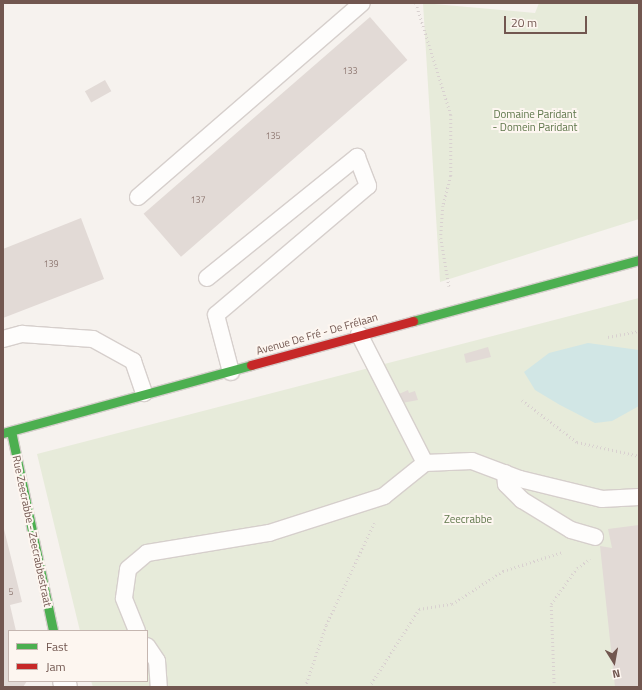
<!DOCTYPE html>
<meta charset="utf-8">
<style>
body{margin:0}
#map{position:relative;width:642px;height:690px;overflow:hidden;background:#f6f2ee;font-family:"Titillium Web",sans-serif}
div>[style]{position:absolute}
.green>*{inset:0;background:#e7ebda}
.water>*{inset:0;background:#d1e6e5}
.building>*{inset:0;background:#e2dad6;transform-origin:0 0}
.path>*{height:2.5px;margin-top:-1.25px;transform-origin:0;background:repeating-linear-gradient(90deg,#d9d1d0 0 1px,transparent 0 4px)}
.roads{filter:drop-shadow(1px 0 #d6cfcc) drop-shadow(-1px 0 #d6cfcc) drop-shadow(0 1px #d6cfcc) drop-shadow(0 -1px #d6cfcc)}
.lane>*{height:16px;margin:-8px;padding:0 8px;transform-origin:8px;border-radius:8px;background:#fefdfc}
.street>*{height:22px;margin:-11px;padding:0 11px;transform-origin:11px;border-radius:11px;background:#fefdfc}
.fast>*{height:9px;margin:-4.5px;padding:0 4.5px;transform-origin:4.5px;border-radius:4.5px;background:#4caf50}
.jam>*{height:9px;margin:-4.5px;padding:0 4.5px;transform-origin:4.5px;border-radius:4.5px;background:#c62828}
span{translate:-50% -50%;white-space:nowrap;text-align:center;line-height:1.15;-webkit-text-stroke:4px #fdf6f0;paint-order:stroke}
.number-label{font-size:9px;color:#907a74}
.number-label span{-webkit-text-stroke-width:0}
.park-label{font-size:11px;color:#5e764a}
.street-label{font-size:11px;color:#725750}
.frame{position:absolute;inset:0;border:4px solid #725750;pointer-events:none}
.legend{position:absolute;left:8px;top:630px;width:140px;height:52px;box-sizing:border-box;background:#fdf6f0;border:1px solid #c5b6b0;margin:0;padding:5px 7px;list-style:none;font-size:12px;color:#725750}
.legend li{display:flex;align-items:center;gap:8px;height:20px}
.legend b{width:20px;border:1px solid #c5b6b0}
.north{position:absolute;left:594px;top:642px;width:40px;height:40px;-webkit-text-stroke:3px #fdf6f0;paint-order:stroke;rotate:169deg;font-size:11px;font-weight:700;line-height:16px;text-align:center;color:#725750}
.north::after{content:'';display:block;margin:auto;width:14px;height:18px;background:#725750;clip-path:polygon(50% 0,100% 100%,50% 72%,0 100%)}
.scale{position:absolute;left:504px;top:16px;width:83px;height:18px;box-sizing:border-box;border:2px solid #725750;border-top:0;padding-left:5px;font-size:12px;line-height:14px;white-space:nowrap;color:#725750;-webkit-text-stroke:3px #fdf6f0;paint-order:stroke}
</style>
<div id="map">
<div class="green">
<i style="clip-path:polygon(423px 3px,535px 13px,539px 3px,639px 3px,639px 219px,440px 282px)"></i>
<i style="clip-path:polygon(639px 298px,639px 687px,93px 687px,91px 681px,147px 681px,147px 631px,80px 631px,37px 454px)"></i>
</div>
<div class="water">
<i style="clip-path:polygon(588px 343px,639px 350px,639px 406px,612px 421px,595px 423px,560px 405px,535px 390px,524px 372px,549px 353px)"></i>
</div>
<div class="building">
<i style="left:370px;top:17px;width:57px;height:300px;rotate:49deg"></i>
<i style="left:105px;top:80px;width:13px;height:23px;rotate:61deg"></i>
<i style="clip-path:polygon(81px 218px,104px 279px,3px 318px,3px 249px)"></i>
<i style="clip-path:polygon(488px 347px,491px 357px,466px 363px,464px 354px)"></i>
<i style="clip-path:polygon(408px 390px,409px 393px,415px 391px,418px 400px,402px 403px,399px 394px)"></i>
<i style="clip-path:polygon(3px 525px,22px 602px,10px 605px,16px 631px,9px 631px,9px 681px,27px 681px,23px 687px,3px 687px)"></i>
<i style="clip-path:polygon(639px 525px,639px 687px,615px 687px,600px 546px,612px 548px,608px 529px)"></i>
</div>
<div class="path">
<i style="left:416px;top:3px;width:117px;rotate:72.6deg"></i>
<i style="left:451px;top:115px;width:61px;rotate:90deg"></i>
<i style="left:451px;top:176px;width:31px;rotate:105deg"></i>
<i style="left:443px;top:206px;width:32px;rotate:94deg"></i>
<i style="left:441px;top:238px;width:49px;rotate:80.5deg"></i>
<i style="left:608px;top:337px;width:32px;rotate:-11deg"></i>
<i style="left:522px;top:400px;width:69px;rotate:37.4deg"></i>
<i style="left:577px;top:442px;width:64px;rotate:12.7deg"></i>
<i style="left:305px;top:687px;width:65px;rotate:-71.3deg"></i>
<i style="left:326px;top:625px;width:113px;rotate:-64.8deg"></i>
<i style="left:369px;top:687px;width:93px;rotate:-57.3deg"></i>
<i style="left:419px;top:609px;width:33px;rotate:-9deg"></i>
<i style="left:452px;top:604px;width:61px;rotate:-32.9deg"></i>
<i style="left:503px;top:571px;width:63px;rotate:-17.6deg"></i>
<i style="left:554px;top:687px;width:83px;rotate:-92.1deg"></i>
<i style="left:551px;top:604px;width:44px;rotate:-54.2deg"></i>
<i style="left:577px;top:568px;width:16px;rotate:-35deg"></i>
</div>
<div class="roads">
<div class="lane">
<i style="left:138px;top:197px;width:296px;rotate:-40.9deg"></i>
<i style="left:207px;top:278px;width:193px;rotate:-38.9deg"></i>
<i style="left:357px;top:157px;width:31px;rotate:69deg"></i>
<i style="left:368px;top:186px;width:199px;rotate:139.7deg"></i>
<i style="left:216px;top:315px;width:59px;rotate:75.3deg"></i>
<i style="left:359px;top:334px;width:145px;rotate:62.9deg"></i>
<i style="left:425px;top:463px;width:47px;rotate:-2.4deg"></i>
<i style="left:472px;top:461px;width:51px;rotate:20.6deg"></i>
<i style="left:520px;top:479px;width:84px;rotate:13.7deg"></i>
<i style="left:602px;top:499px;width:37px;rotate:-3deg"></i>
<i style="left:3px;top:339px;width:20px;rotate:-15deg"></i>
<i style="left:22px;top:334px;width:71px;rotate:4deg"></i>
<i style="left:93px;top:339px;width:46px;rotate:28.8deg"></i>
<i style="left:133px;top:361px;width:34px;rotate:71deg"></i>
<i style="left:505px;top:473px;width:11px;rotate:85deg"></i>
<i style="left:506px;top:484px;width:23px;rotate:45deg"></i>
<i style="left:522px;top:500px;width:57px;rotate:31.5deg"></i>
<i style="left:571px;top:530px;width:25px;rotate:16deg"></i>
<i style="left:137px;top:631px;width:35px;rotate:-112deg"></i>
<i style="left:124px;top:598px;width:29px;rotate:-82deg"></i>
<i style="left:128px;top:569px;width:25px;rotate:-40deg"></i>
<i style="left:147px;top:553px;width:124px;rotate:-9.3deg"></i>
<i style="left:269px;top:533px;width:121px;rotate:-17.8deg"></i>
<i style="left:384px;top:496px;width:53px;rotate:-38.8deg"></i>
<i style="left:147px;top:646px;width:18px;rotate:56deg"></i>
<i style="left:157px;top:661px;width:26px;rotate:86deg"></i>
</div>
<div class="street">
<i style="left:64px;top:681px;width:6px;rotate:72deg"></i>
</div>
<div class="fast">
<i style="left:413px;top:321px;width:234px;rotate:-15.1deg"></i>
<i style="left:11px;top:431px;width:204px;rotate:78.1deg"></i>
<i style="left:3px;top:433px;width:257px;rotate:-15.3deg"></i>
</div>
<div class="jam">
<i style="left:251px;top:365px;width:168px;rotate:-15.2deg"></i>
</div>
</div>
<div class="number-label">
<span style="left:350px;top:71px">133</span>
<span style="left:273px;top:136px">135</span>
<span style="left:198px;top:200px">137</span>
<span style="left:51px;top:264px">139</span>
<span style="left:11px;top:592px">5</span>
</div>
<div class="park-label">
<span style="left:535px;top:121px">Domaine Paridant<br>- Domein Paridant</span>
<span style="left:468px;top:519px">Zeecrabbe</span>
</div>
<div class="street-label">
<span style="left:317px;top:334px;rotate:-16deg">Avenue De Fré - De Frélaan</span>
<span style="left:32px;top:531px;rotate:78deg">Rue Zeecrabbe - Zeecrabbestraat</span>
</div>
<div class="frame"></div>
<ul class="legend">
<li><b style="height:5px;background:#4caf50"></b>Fast</li>
<li><b style="height:5px;background:#c62828"></b>Jam</li>
</ul>
<div class="north">N</div>
<div class="scale">20 m</div>
</div>
